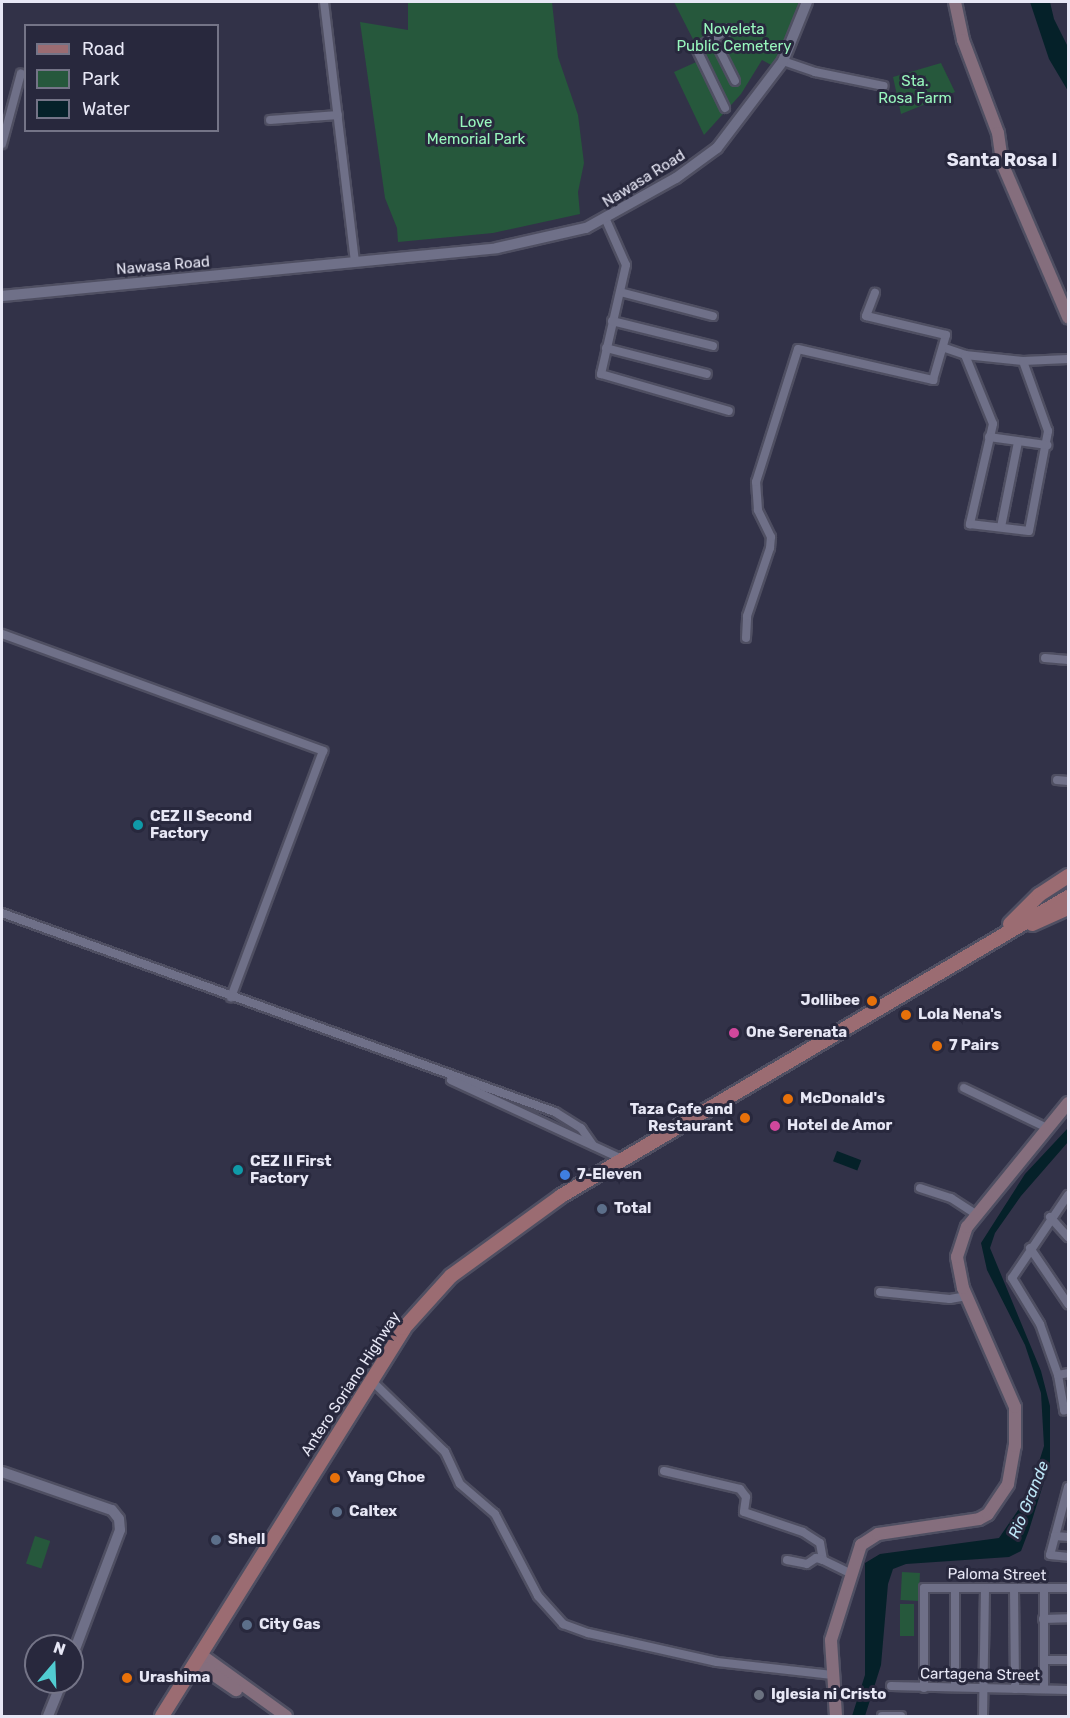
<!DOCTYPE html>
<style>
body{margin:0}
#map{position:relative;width:1070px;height:1718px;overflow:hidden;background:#323248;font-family:Rubik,sans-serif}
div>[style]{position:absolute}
.green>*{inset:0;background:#26583c;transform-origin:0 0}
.water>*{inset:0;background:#052129;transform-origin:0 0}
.roads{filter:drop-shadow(2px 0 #4f4f62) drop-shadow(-2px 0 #4f4f62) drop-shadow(0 2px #4f4f62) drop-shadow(0 -2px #4f4f62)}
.minor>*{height:8px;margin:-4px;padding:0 4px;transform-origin:4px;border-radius:4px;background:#6f7088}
.tertiary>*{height:10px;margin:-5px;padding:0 5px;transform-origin:5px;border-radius:5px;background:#6f7088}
.secondary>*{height:12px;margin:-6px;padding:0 6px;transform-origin:6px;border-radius:6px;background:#856e7d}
.primary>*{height:14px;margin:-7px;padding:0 7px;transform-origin:7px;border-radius:7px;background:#9b6c72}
.dots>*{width:16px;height:16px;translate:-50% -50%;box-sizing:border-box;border:3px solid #28283d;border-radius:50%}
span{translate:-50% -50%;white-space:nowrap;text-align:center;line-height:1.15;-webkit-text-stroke:6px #28283d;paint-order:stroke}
.park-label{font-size:15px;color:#98f7bd}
.street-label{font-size:15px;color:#e7e7f5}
.poi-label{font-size:15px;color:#e7e7f5;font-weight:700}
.left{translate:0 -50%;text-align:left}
.right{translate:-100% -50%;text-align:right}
.water-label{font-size:16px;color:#bee8f8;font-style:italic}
.quarter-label{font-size:18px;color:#e7e7f5;font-weight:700}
.frame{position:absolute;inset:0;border:3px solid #e7e7f5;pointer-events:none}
.legend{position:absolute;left:24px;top:24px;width:195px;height:108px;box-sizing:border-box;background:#28283d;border:2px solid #747487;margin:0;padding:8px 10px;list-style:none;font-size:18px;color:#e7e7f5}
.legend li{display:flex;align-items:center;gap:12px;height:30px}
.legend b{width:30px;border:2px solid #747487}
.north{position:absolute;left:24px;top:1634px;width:60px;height:60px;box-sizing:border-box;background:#28283d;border:2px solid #747487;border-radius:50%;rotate:19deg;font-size:16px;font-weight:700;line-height:24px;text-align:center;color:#e7e7f5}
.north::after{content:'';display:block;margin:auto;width:21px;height:27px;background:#51ccd1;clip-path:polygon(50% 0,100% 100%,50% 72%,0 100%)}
</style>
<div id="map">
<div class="green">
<i style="clip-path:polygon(408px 2px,552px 2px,558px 57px,578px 115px,584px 163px,578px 192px,580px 214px,493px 233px,398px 242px,397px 228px,385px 198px,360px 22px,408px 30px)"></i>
<i style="clip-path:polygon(674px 2px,804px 2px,775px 67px,762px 60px,741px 94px,704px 135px,674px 72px,703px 59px)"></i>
<i style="clip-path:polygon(941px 63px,955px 92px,901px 114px,893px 77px)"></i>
<i style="left:35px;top:1536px;width:16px;height:29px;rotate:18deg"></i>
<i style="left:902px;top:1572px;width:18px;height:28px;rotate:3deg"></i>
<i style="left:900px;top:1604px;width:14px;height:32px"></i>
</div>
<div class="water">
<i style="clip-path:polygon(1030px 2px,1050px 2px,1054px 19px,1068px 47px,1068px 91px,1049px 59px)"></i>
<i style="clip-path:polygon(1068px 1128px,1068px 1142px,1021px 1196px,995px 1233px,990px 1248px,1041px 1371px,1050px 1406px,1050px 1462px,1029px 1530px,1021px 1551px,1009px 1557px,906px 1564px,893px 1569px,888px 1584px,881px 1665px,865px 1716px,852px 1716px,865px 1675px,865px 1563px,880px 1554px,999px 1538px,1029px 1494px,1044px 1446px,1041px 1393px,1025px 1345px,987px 1270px,981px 1243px,1025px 1174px)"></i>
<i style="left:837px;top:1151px;width:26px;height:11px;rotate:21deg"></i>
</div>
<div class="roads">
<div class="minor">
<i style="left:324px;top:2px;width:262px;rotate:83.2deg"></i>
<i style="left:713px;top:37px;width:49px;rotate:63.4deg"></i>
<i style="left:783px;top:61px;width:34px;rotate:19deg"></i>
<i style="left:815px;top:72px;width:70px;rotate:11.5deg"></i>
<i style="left:725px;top:108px;width:67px;rotate:-115.8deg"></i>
<i style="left:696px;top:48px;width:39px;rotate:-29deg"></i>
<i style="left:270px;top:120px;width:68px;rotate:-4.2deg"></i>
<i style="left:2px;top:144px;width:73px;rotate:-75deg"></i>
<i style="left:606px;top:220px;width:49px;rotate:66deg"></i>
<i style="left:626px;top:265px;width:112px;rotate:102.9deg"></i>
<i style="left:601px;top:374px;width:133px;rotate:16.1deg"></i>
<i style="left:620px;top:292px;width:96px;rotate:14.5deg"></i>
<i style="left:612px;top:321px;width:104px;rotate:13.9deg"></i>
<i style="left:606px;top:348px;width:104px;rotate:14.4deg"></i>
<i style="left:945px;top:348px;width:21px;rotate:19deg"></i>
<i style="left:965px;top:355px;width:58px;rotate:5.9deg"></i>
<i style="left:1023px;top:361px;width:45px;rotate:-2.5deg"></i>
<i style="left:965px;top:355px;width:74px;rotate:67.9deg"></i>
<i style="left:993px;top:424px;width:103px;rotate:103deg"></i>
<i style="left:970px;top:524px;width:59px;rotate:6.8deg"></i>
<i style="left:1029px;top:531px;width:102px;rotate:-79.2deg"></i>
<i style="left:1048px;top:431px;width:74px;rotate:-109.7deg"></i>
<i style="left:989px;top:437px;width:59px;rotate:7.9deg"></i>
<i style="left:1001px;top:527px;width:87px;rotate:-78.7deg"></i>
<i style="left:2px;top:634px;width:342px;rotate:20deg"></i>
<i style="left:323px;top:751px;width:263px;rotate:110.5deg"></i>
<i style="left:746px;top:638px;width:22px;rotate:-87deg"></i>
<i style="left:747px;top:616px;width:72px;rotate:-71.3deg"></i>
<i style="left:770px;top:548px;width:11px;rotate:-85deg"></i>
<i style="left:771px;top:537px;width:30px;rotate:-116deg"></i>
<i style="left:758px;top:510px;width:28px;rotate:-94deg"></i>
<i style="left:756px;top:482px;width:139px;rotate:-72.5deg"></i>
<i style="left:798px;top:349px;width:139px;rotate:12.9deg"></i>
<i style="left:933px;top:380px;width:47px;rotate:-73.9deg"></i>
<i style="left:946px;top:335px;width:82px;rotate:-166.6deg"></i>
<i style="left:866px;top:316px;width:25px;rotate:-69deg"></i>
<i style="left:1045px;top:658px;width:23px;rotate:5deg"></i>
<i style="left:1057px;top:780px;width:11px;rotate:5deg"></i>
<i style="left:2px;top:913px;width:588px;rotate:19.79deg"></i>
<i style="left:555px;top:1112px;width:31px;rotate:32deg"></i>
<i style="left:581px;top:1128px;width:21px;rotate:55deg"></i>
<i style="left:451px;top:1080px;width:188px;rotate:24.8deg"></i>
<i style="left:964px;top:1088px;width:90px;rotate:25.7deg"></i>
<i style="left:920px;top:1188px;width:33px;rotate:18deg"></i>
<i style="left:951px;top:1198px;width:31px;rotate:33deg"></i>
<i style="left:1068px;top:1195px;width:100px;rotate:124deg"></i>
<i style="left:1012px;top:1278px;width:54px;rotate:58.7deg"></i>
<i style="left:1040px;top:1324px;width:54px;rotate:70.6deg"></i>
<i style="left:1058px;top:1375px;width:36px;rotate:80deg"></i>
<i style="left:1064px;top:1410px;width:4px;rotate:-14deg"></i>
<i style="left:1050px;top:1217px;width:27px;rotate:48deg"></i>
<i style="left:1030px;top:1248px;width:68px;rotate:55.8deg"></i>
<i style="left:880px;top:1292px;width:70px;rotate:5.7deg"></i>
<i style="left:950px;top:1299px;width:17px;rotate:-10deg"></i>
<i style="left:1058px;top:1375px;width:10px;rotate:-11deg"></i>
<i style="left:371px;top:1380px;width:103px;rotate:44.2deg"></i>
<i style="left:445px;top:1452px;width:35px;rotate:65deg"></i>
<i style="left:460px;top:1484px;width:46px;rotate:40.6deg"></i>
<i style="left:495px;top:1514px;width:93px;rotate:62.3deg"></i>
<i style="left:538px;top:1596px;width:38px;rotate:48deg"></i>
<i style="left:563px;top:1624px;width:27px;rotate:20deg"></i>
<i style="left:588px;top:1633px;width:132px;rotate:12.7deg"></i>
<i style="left:717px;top:1662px;width:116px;rotate:6.4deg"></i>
<i style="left:664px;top:1471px;width:78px;rotate:13.3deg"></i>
<i style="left:740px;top:1489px;width:10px;rotate:53deg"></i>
<i style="left:746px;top:1497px;width:15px;rotate:98deg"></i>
<i style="left:744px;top:1512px;width:62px;rotate:18.7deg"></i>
<i style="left:803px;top:1532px;width:20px;rotate:33deg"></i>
<i style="left:820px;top:1543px;width:17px;rotate:80deg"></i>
<i style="left:823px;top:1560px;width:30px;rotate:26deg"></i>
<i style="left:1068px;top:1487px;width:70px;rotate:104.8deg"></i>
<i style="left:1050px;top:1555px;width:18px;rotate:6deg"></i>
<i style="left:1055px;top:1536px;width:13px;rotate:4deg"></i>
<i style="left:787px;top:1560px;width:20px;rotate:11deg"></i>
<i style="left:807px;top:1564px;width:11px;rotate:-34deg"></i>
<i style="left:816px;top:1558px;width:7px;rotate:16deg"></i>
<i style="left:955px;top:1588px;width:99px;rotate:90deg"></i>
<i style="left:1014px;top:1589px;width:100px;rotate:89.4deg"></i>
<i style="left:1043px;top:1619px;width:25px;rotate:-2deg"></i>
<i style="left:1044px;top:1660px;width:24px"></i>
<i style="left:891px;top:1686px;width:177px;rotate:1.3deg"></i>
<i style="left:924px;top:1688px;width:100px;rotate:-90deg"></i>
<i style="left:924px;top:1588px;width:144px"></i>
<i style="left:1044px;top:1689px;width:99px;rotate:-90deg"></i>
<i style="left:882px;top:1716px;width:19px"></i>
<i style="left:983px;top:1716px;width:127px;rotate:-89.1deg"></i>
</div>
<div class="tertiary">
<i style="left:2px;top:296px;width:497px;rotate:-5.5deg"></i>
<i style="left:497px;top:248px;width:91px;rotate:-12.7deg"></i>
<i style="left:586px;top:228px;width:103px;rotate:-29.1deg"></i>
<i style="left:676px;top:178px;width:51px;rotate:-36.2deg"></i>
<i style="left:717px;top:148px;width:109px;rotate:-52.8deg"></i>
<i style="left:783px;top:61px;width:64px;rotate:-67.9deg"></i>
<i style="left:2px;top:1472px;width:116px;rotate:19.1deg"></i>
<i style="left:112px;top:1510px;width:11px;rotate:52deg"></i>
<i style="left:119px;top:1519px;width:11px;rotate:85deg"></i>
<i style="left:120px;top:1530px;width:136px;rotate:110.7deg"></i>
<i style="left:48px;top:1716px;width:37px;rotate:-68deg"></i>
</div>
<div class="secondary">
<i style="left:955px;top:2px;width:39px;rotate:78deg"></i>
<i style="left:963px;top:40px;width:99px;rotate:69.4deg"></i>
<i style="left:998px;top:133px;width:30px;rotate:82deg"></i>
<i style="left:1002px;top:163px;width:168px;rotate:66.8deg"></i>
<i style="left:200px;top:1654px;width:106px;rotate:35.8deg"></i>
<i style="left:195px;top:1662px;width:50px;rotate:34.3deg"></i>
<i style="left:836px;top:1716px;width:76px;rotate:-93.8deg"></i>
<i style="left:831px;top:1640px;width:100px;rotate:-72.5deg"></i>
<i style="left:861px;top:1545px;width:20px;rotate:-33deg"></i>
<i style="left:878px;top:1534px;width:102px;rotate:-8.4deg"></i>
<i style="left:979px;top:1519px;width:10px;rotate:-29deg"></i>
<i style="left:988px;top:1514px;width:36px;rotate:-56deg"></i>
<i style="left:1008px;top:1484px;width:39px;rotate:-80deg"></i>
<i style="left:1015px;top:1446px;width:39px;rotate:-90deg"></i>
<i style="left:1015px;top:1407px;width:130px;rotate:-113.6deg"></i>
<i style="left:963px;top:1288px;width:32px;rotate:-101deg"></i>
<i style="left:957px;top:1257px;width:32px;rotate:-72deg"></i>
<i style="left:967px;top:1227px;width:160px;rotate:-50.8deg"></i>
</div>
<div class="primary">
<i style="left:1010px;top:924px;width:41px;rotate:-45deg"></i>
<i style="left:1039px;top:895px;width:35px;rotate:-33deg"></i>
<i style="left:1032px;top:924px;width:39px;rotate:-24deg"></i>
<i style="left:162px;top:1716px;width:457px;rotate:-58deg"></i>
<i style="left:404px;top:1328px;width:70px;rotate:-47.9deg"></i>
<i style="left:451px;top:1276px;width:136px;rotate:-36deg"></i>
<i style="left:561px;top:1196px;width:589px;rotate:-30.53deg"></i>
</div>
</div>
<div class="dots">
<i style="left:138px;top:825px;background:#0f9aa8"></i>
<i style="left:872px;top:1001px;background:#e8710a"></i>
<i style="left:906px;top:1015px;background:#e8710a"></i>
<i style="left:734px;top:1033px;background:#d1479c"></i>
<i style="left:937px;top:1046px;background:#e8710a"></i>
<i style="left:788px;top:1099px;background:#e8710a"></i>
<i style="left:745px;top:1118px;background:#e8710a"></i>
<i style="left:775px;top:1126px;background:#d1479c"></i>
<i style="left:238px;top:1170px;background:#0f9aa8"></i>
<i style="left:565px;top:1175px;background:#3f7fe0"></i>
<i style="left:602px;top:1209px;background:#5c6f8a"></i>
<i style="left:335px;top:1478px;background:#e8710a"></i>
<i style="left:337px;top:1512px;background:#5c6f8a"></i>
<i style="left:216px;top:1540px;background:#5c6f8a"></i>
<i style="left:247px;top:1625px;background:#5c6f8a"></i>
<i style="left:127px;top:1678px;background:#e8710a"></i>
<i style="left:759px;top:1695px;background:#6b7280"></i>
</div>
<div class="park-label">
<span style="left:734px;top:38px">Noveleta<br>Public Cemetery</span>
<span style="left:915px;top:90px">Sta.<br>Rosa Farm</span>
<span style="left:476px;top:131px">Love<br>Memorial Park</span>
</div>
<div class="street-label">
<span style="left:644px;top:179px;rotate:-32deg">Nawasa Road</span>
<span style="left:163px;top:266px;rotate:-5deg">Nawasa Road</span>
<span style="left:351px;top:1384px;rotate:-57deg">Antero Soriano Highway</span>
<span style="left:997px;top:1575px;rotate:1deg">Paloma Street</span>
<span style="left:980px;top:1675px;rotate:1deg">Cartagena Street</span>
</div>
<div class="poi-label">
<span class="left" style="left:150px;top:825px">CEZ II Second<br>Factory</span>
<span class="right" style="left:860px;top:1001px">Jollibee</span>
<span class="left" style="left:918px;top:1015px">Lola Nena's</span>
<span class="left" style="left:746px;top:1033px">One Serenata</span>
<span class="left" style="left:949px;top:1046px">7 Pairs</span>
<span class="left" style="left:800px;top:1099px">McDonald's</span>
<span class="right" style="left:733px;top:1118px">Taza Cafe and<br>Restaurant</span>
<span class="left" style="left:787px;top:1126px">Hotel de Amor</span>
<span class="left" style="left:250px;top:1170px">CEZ II First<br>Factory</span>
<span class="left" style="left:577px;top:1175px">7-Eleven</span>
<span class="left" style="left:614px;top:1209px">Total</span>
<span class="left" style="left:347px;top:1478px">Yang Choe</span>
<span class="left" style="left:349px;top:1512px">Caltex</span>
<span class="left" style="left:228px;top:1540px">Shell</span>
<span class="left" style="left:259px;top:1625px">City Gas</span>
<span class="left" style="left:139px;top:1678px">Urashima</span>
<span class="left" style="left:771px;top:1695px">Iglesia ni Cristo</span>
</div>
<div class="water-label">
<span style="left:1029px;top:1500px;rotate:-68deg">Rio Grande</span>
</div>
<div class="quarter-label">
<span style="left:1002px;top:160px">Santa Rosa I</span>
</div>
<div class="frame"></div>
<ul class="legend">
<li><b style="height:8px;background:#9b6c72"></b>Road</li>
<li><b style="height:16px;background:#26583c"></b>Park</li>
<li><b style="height:16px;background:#052129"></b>Water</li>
</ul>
<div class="north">N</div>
</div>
